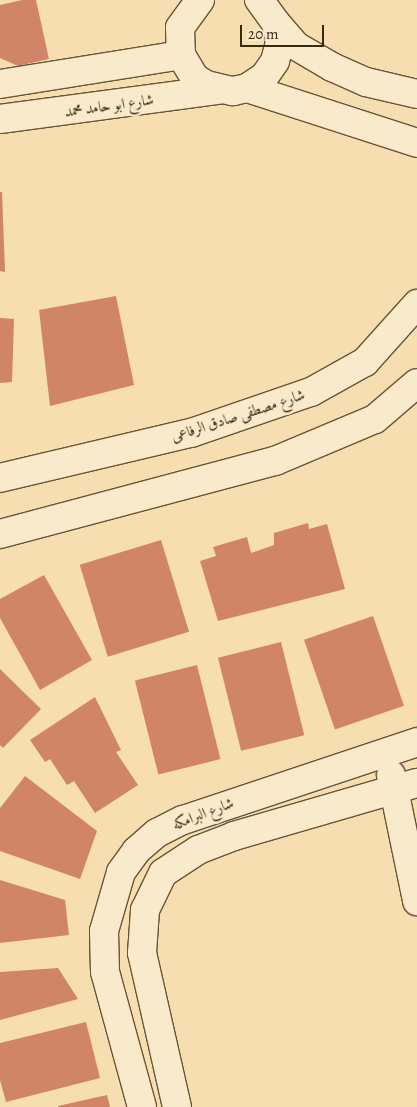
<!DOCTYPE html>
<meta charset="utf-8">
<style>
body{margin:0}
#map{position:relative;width:417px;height:1107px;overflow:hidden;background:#f6deb0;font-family:Alegreya,Amiri,serif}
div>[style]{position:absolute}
.building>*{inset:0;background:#d18568;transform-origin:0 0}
.roads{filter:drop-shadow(1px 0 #685536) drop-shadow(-1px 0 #685536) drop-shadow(0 1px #685536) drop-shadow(0 -1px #685536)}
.street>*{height:28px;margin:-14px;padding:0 14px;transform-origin:14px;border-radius:14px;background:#f9eacc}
.secondary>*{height:28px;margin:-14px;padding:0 14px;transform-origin:14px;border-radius:14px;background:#f9eacc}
span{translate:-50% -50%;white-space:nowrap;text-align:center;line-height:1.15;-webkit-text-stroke:5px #f9eacc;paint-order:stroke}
.street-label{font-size:15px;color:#39270e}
.scale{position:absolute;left:240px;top:25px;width:84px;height:22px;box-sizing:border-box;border:2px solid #39270e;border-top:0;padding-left:6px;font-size:15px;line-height:18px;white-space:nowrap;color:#39270e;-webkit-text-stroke:4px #f9eacc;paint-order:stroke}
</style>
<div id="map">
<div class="building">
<i style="clip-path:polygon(22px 0,36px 0,49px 59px,18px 66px,0 58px,0 5px)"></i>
<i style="clip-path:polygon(0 192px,2px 192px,5px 272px,0 271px)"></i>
<i style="clip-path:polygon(116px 296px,134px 385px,50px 406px,39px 310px)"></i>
<i style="clip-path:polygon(0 318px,14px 319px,12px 382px,0 383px)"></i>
<i style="clip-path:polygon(308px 523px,309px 529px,327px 524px,345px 589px,218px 621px,200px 561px,216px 556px,213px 547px,247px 537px,251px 553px,274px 545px,274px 533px)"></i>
<i style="left:161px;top:540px;width:96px;height:85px;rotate:73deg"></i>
<i style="clip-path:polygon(44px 575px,92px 660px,40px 690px,0 618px,0 599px)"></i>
<i style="left:373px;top:616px;width:95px;height:73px;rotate:71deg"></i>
<i style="left:281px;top:642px;width:96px;height:65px;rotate:76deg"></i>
<i style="left:197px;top:665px;width:97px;height:64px;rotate:76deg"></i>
<i style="clip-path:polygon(0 669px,41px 709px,3px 748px,0 745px)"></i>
<i style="clip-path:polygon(95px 697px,121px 750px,116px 752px,138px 785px,95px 813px,74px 781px,67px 785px,50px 759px,45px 762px,30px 740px)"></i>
<i style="clip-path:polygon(25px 776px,97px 831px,80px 879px,0 851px,0 808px)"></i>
<i style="clip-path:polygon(0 880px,65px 900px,69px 935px,0 943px)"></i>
<i style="clip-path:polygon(58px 968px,78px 999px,0 1020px,0 972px)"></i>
<i style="clip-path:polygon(86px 1022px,100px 1078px,6px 1102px,0 1080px,0 1043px)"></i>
<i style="clip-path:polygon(107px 1095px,110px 1107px,58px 1107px,58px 1106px)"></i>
</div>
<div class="roads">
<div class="street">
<i style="left:200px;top:0;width:34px;rotate:126deg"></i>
<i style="left:180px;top:28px;width:27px;rotate:88deg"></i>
<i style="left:181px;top:55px;width:27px;rotate:59deg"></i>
<i style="left:195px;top:78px;width:13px;rotate:32deg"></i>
<i style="left:206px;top:85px;width:28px;rotate:13deg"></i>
<i style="left:233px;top:91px;width:14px;rotate:-12deg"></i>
<i style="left:247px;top:88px;width:20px;rotate:-33deg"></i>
<i style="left:264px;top:77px;width:19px;rotate:-55deg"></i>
<i style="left:275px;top:61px;width:20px;rotate:-75deg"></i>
<i style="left:280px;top:42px;width:19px;rotate:-102deg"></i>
<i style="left:276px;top:23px;width:29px;rotate:-126deg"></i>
<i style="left:276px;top:23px;width:30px;rotate:49deg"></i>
<i style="left:296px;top:46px;width:42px;rotate:30.3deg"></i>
<i style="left:332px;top:67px;width:37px;rotate:24deg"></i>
<i style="left:366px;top:82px;width:52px;rotate:13.2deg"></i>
<i style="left:0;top:84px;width:183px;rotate:-9.1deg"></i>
<i style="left:247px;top:88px;width:179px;rotate:17.9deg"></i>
<i style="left:0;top:119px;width:220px;rotate:-7.6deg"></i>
<i style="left:391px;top:775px;width:129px;rotate:78.3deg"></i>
<i style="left:142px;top:1107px;width:140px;rotate:-105.3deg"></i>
<i style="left:105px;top:972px;width:41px;rotate:-91.4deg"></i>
<i style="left:104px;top:931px;width:61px;rotate:-73.9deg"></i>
<i style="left:121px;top:872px;width:26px;rotate:-54deg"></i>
<i style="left:136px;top:851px;width:28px;rotate:-41deg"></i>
<i style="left:157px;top:833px;width:29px;rotate:-27deg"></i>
<i style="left:183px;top:820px;width:247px;rotate:-18.4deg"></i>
<i style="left:177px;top:1107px;width:158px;rotate:-102.8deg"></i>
<i style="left:142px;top:953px;width:43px;rotate:-86deg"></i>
<i style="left:145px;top:910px;width:41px;rotate:-64.1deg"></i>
<i style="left:163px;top:873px;width:42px;rotate:-33.3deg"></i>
<i style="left:198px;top:850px;width:39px;rotate:-21deg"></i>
<i style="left:234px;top:836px;width:191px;rotate:-16.2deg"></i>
</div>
<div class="secondary">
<i style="left:0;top:478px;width:196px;rotate:-13.3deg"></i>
<i style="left:191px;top:433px;width:127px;rotate:-18.9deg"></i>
<i style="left:311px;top:392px;width:62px;rotate:-29.1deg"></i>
<i style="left:365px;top:362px;width:78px;rotate:-48.1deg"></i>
<i style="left:0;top:534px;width:285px;rotate:-14.9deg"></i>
<i style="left:275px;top:461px;width:108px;rotate:-22.8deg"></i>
<i style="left:375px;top:419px;width:55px;rotate:-40.6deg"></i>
</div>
</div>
<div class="street-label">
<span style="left:109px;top:106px;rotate:-8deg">شارع ابو حامد محمد</span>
<span style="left:238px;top:416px;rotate:-18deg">شارع مصطفى صادق الرفاعى</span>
<span style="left:203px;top:814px;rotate:-21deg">شارع البرامكه</span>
</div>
<div class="scale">20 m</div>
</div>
